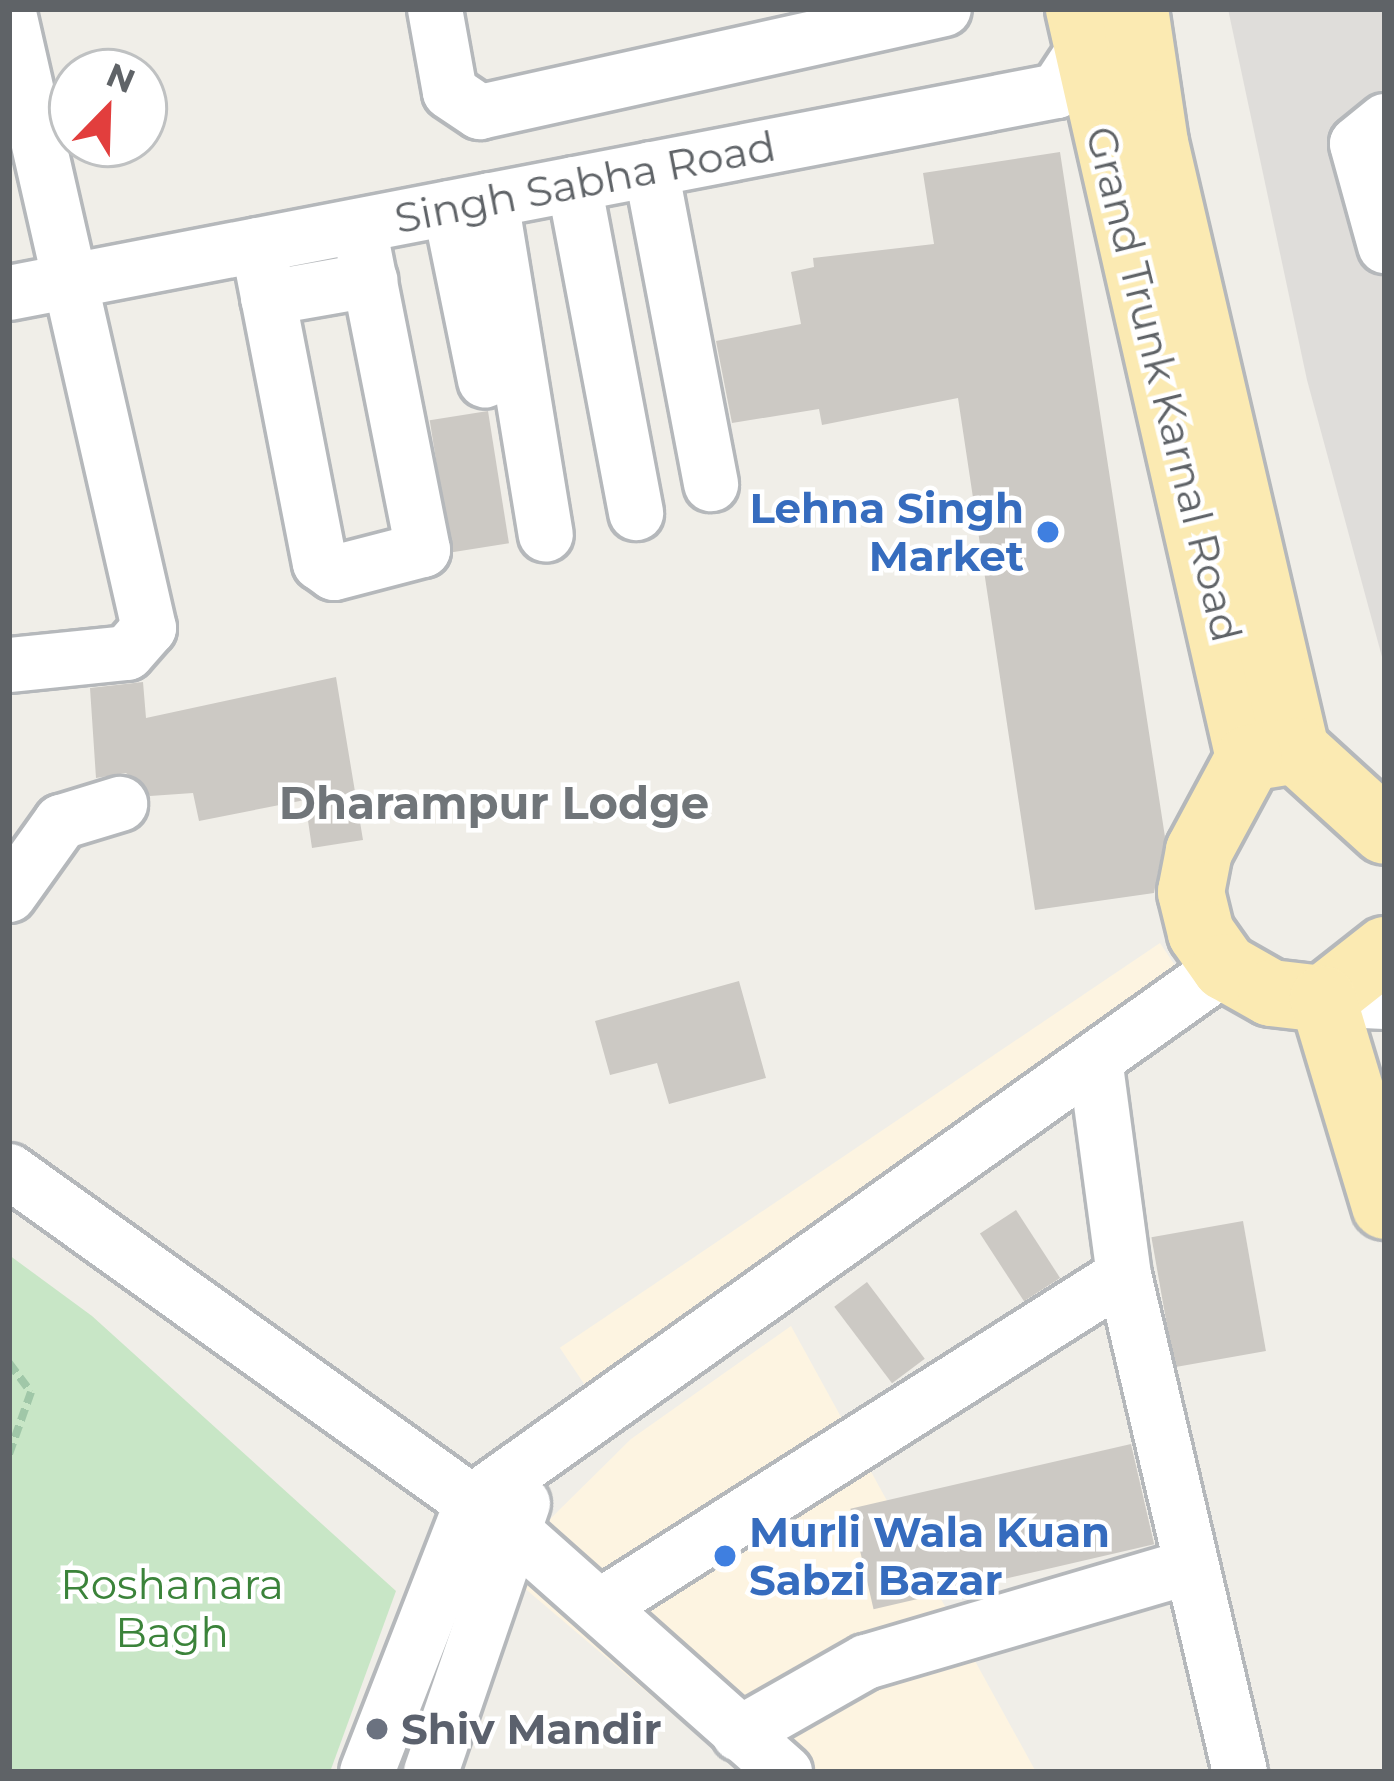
<!DOCTYPE html>
<style>
body{margin:0}
#map{position:relative;width:1394px;height:1781px;overflow:hidden;background:#f0eee8;font-family:Montserrat,sans-serif}
div>[style]{position:absolute}
.commercial>*{inset:0;background:#fdf4e1;transform-origin:0 0}
.industrial>*{inset:0;background:#dfddda}
.green>*{inset:0;background:#c8e6c6}
.building>*{inset:0;background:#ccc9c4;transform-origin:0 0}
.path>*{height:8px;margin-top:-4px;transform-origin:0;background:repeating-linear-gradient(90deg,#a0c7a8 0 12px,transparent 0 18px)}
.roads{filter:drop-shadow(3px 0 #b5b8bb) drop-shadow(-3px 0 #b5b8bb) drop-shadow(0 3px #b5b8bb) drop-shadow(0 -3px #b5b8bb)}
.minor>*{height:54px;margin:-27px;padding:0 27px;transform-origin:27px;border-radius:27px;background:#fff}
.major>*{height:66px;margin:-33px;padding:0 33px;transform-origin:33px;border-radius:33px;background:#fbeab2}
.dots>*{width:33px;height:33px;translate:-50% -50%;box-sizing:border-box;border:6px solid #fff;border-radius:50%}
span{translate:-50% -50%;white-space:nowrap;text-align:center;line-height:1.15;-webkit-text-stroke:9px #fff;paint-order:stroke}
.street-label{font-size:42px;color:#5f6367}
.shop-label{font-size:42px;color:#366cbe;font-weight:700}
.right{translate:-100% -50%;text-align:right}
.left{translate:0 -50%;text-align:left}
.park-label{font-size:42px;color:#3b833a}
.worship-label{font-size:42px;color:#5b616d;font-weight:700}
.neighbourhood-label{font-size:45px;color:#707579;font-weight:700}
.frame{position:absolute;inset:0;border:12px solid #5f6367;pointer-events:none}
.north{position:absolute;left:48px;top:48px;width:120px;height:120px;box-sizing:border-box;background:#fff;border:3px solid #bfc1c2;border-radius:50%;rotate:23deg;font-size:33px;font-weight:700;line-height:48px;text-align:center;color:#5f6367}
.north::after{content:'';display:block;margin:auto;width:42px;height:54px;background:#e23e3d;clip-path:polygon(50% 0,100% 100%,50% 72%,0 100%)}
</style>
<div id="map">
<div class="commercial">
<i style="left:1160px;top:943px;width:88px;height:724px;rotate:56deg"></i>
<i style="clip-path:polygon(791px 1326px,1036px 1772px,741px 1772px,522px 1586px,542px 1527px,631px 1439px)"></i>
</div>
<div class="industrial">
<i style="clip-path:polygon(1228px 9px,1385px 9px,1385px 668px,1307px 380px)"></i>
</div>
<div class="green">
<i style="clip-path:polygon(9px 1255px,92px 1316px,396px 1591px,330px 1772px,9px 1772px)"></i>
</div>
<div class="building">
<i style="clip-path:polygon(1060px 152px,1165px 837px,1154px 893px,1035px 910px,958px 398px,822px 425px,819px 409px,732px 423px,716px 341px,801px 324px,791px 272px,814px 267px,813px 258px,934px 244px,923px 173px)"></i>
<i style="left:488px;top:411px;width:134px;height:59px;rotate:81deg"></i>
<i style="clip-path:polygon(336px 677px,363px 840px,312px 848px,305px 800px,199px 821px,193px 793px,150px 796px,126px 773px,96px 778px,90px 688px,143px 682px,146px 718px)"></i>
<i style="clip-path:polygon(739px 981px,766px 1078px,669px 1104px,657px 1063px,610px 1075px,595px 1021px)"></i>
<i style="left:1016px;top:1210px;width:81px;height:43px;rotate:57deg"></i>
<i style="left:1243px;top:1221px;width:132px;height:93px;rotate:80deg"></i>
<i style="left:867px;top:1282px;width:96px;height:41px;rotate:53deg"></i>
<i style="left:1131px;top:1444px;width:103px;height:288px;rotate:77deg"></i>
</div>
<div class="path">
<i style="left:9px;top:1363px;width:36px;rotate:53deg"></i>
<i style="left:31px;top:1392px;width:66px;rotate:109.5deg"></i>
</div>
<div class="roads">
<div class="minor">
<i style="left:435px;top:9px;width:84px;rotate:79.8deg"></i>
<i style="left:450px;top:92px;width:36px;rotate:34deg"></i>
<i style="left:480px;top:112px;width:475px;rotate:-12.5deg"></i>
<i style="left:9px;top:13px;width:631px;rotate:77.18deg"></i>
<i style="left:149px;top:628px;width:33px;rotate:131deg"></i>
<i style="left:127px;top:653px;width:119px;rotate:174.2deg"></i>
<i style="left:1385px;top:121px;width:36px;rotate:141deg"></i>
<i style="left:1357px;top:144px;width:106px;rotate:74.6deg"></i>
<i style="left:651px;top:169px;width:321px;rotate:79.2deg"></i>
<i style="left:574px;top:184px;width:335px;rotate:79.3deg"></i>
<i style="left:491px;top:200px;width:339px;rotate:80.7deg"></i>
<i style="left:450px;top:208px;width:176px;rotate:78.5deg"></i>
<i style="left:258px;top:245px;width:324px;rotate:79deg"></i>
<i style="left:320px;top:563px;width:17px;rotate:36deg"></i>
<i style="left:334px;top:573px;width:92px;rotate:-14.5deg"></i>
<i style="left:423px;top:550px;width:330px;rotate:-101.2deg"></i>
<i style="left:9px;top:293px;width:1067px;rotate:-10.91deg"></i>
<i style="left:1057px;top:91px;width:49px;rotate:-56.6deg"></i>
<i style="left:1084px;top:50px;width:34px;rotate:-10deg"></i>
<i style="left:268px;top:298px;width:104px;rotate:-10deg"></i>
<i style="left:9px;top:895px;width:90px;rotate:-54.5deg"></i>
<i style="left:61px;top:822px;width:62px;rotate:-17deg"></i>
<i style="left:1323px;top:999px;width:62px;rotate:2.8deg"></i>
<i style="left:1096px;top:1066px;width:211px;rotate:82.4deg"></i>
<i style="left:9px;top:1171px;width:627px;rotate:35.59deg"></i>
<i style="left:519px;top:1536px;width:356px;rotate:41.6deg"></i>
<i style="left:604px;top:1604px;width:615px;rotate:-32.32deg"></i>
<i style="left:1124px;top:1275px;width:510px;rotate:76.86deg"></i>
<i style="left:739px;top:1734px;width:146px;rotate:-29.6deg"></i>
<i style="left:866px;top:1662px;width:336px;rotate:-16.4deg"></i>
<i style="left:367px;top:1772px;width:290px;rotate:-68.7deg"></i>
<i style="left:472px;top:1502px;width:924px;rotate:-35.39deg"></i>
<i style="left:431px;top:1772px;width:284px;rotate:-71.1deg"></i>
</div>
<div class="major">
<i style="left:1079px;top:9px;width:768px;rotate:77.21deg"></i>
<i style="left:1135px;top:9px;width:135px;rotate:81.5deg"></i>
<i style="left:1155px;top:143px;width:623px;rotate:76.92deg"></i>
<i style="left:1296px;top:750px;width:120px;rotate:42.3deg"></i>
<i style="left:1292px;top:751px;width:44px;rotate:170.8deg"></i>
<i style="left:1249px;top:758px;width:106px;rotate:118.3deg"></i>
<i style="left:1199px;top:851px;width:42px;rotate:101deg"></i>
<i style="left:1191px;top:892px;width:42px;rotate:76.3deg"></i>
<i style="left:1201px;top:933px;width:42px;rotate:54.8deg"></i>
<i style="left:1225px;top:967px;width:53px;rotate:29.5deg"></i>
<i style="left:1271px;top:993px;width:52px;rotate:6.6deg"></i>
<i style="left:1323px;top:999px;width:79px;rotate:-38.3deg"></i>
<i style="left:1323px;top:999px;width:216px;rotate:73.3deg"></i>
</div>
</div>
<div class="dots">
<i style="left:1048px;top:532px;background:#3f7fe0"></i>
<i style="left:725px;top:1556px;background:#3f7fe0"></i>
<i style="left:377px;top:1729px;background:#6b7280"></i>
</div>
<div class="street-label">
<span style="left:585px;top:182px;rotate:-11deg">Singh Sabha Road</span>
<span style="left:1164px;top:384px;rotate:76deg">Grand Trunk Karnal Road</span>
</div>
<div class="shop-label">
<span class="right" style="left:1024px;top:532px">Lehna Singh<br>Market</span>
<span class="left" style="left:749px;top:1556px">Murli Wala Kuan<br>Sabzi Bazar</span>
</div>
<div class="park-label">
<span style="left:172px;top:1608px">Roshanara<br>Bagh</span>
</div>
<div class="worship-label">
<span class="left" style="left:401px;top:1729px">Shiv Mandir</span>
</div>
<div class="neighbourhood-label">
<span style="left:494px;top:803px">Dharampur Lodge</span>
</div>
<div class="frame"></div>
<div class="north">N</div>
</div>
